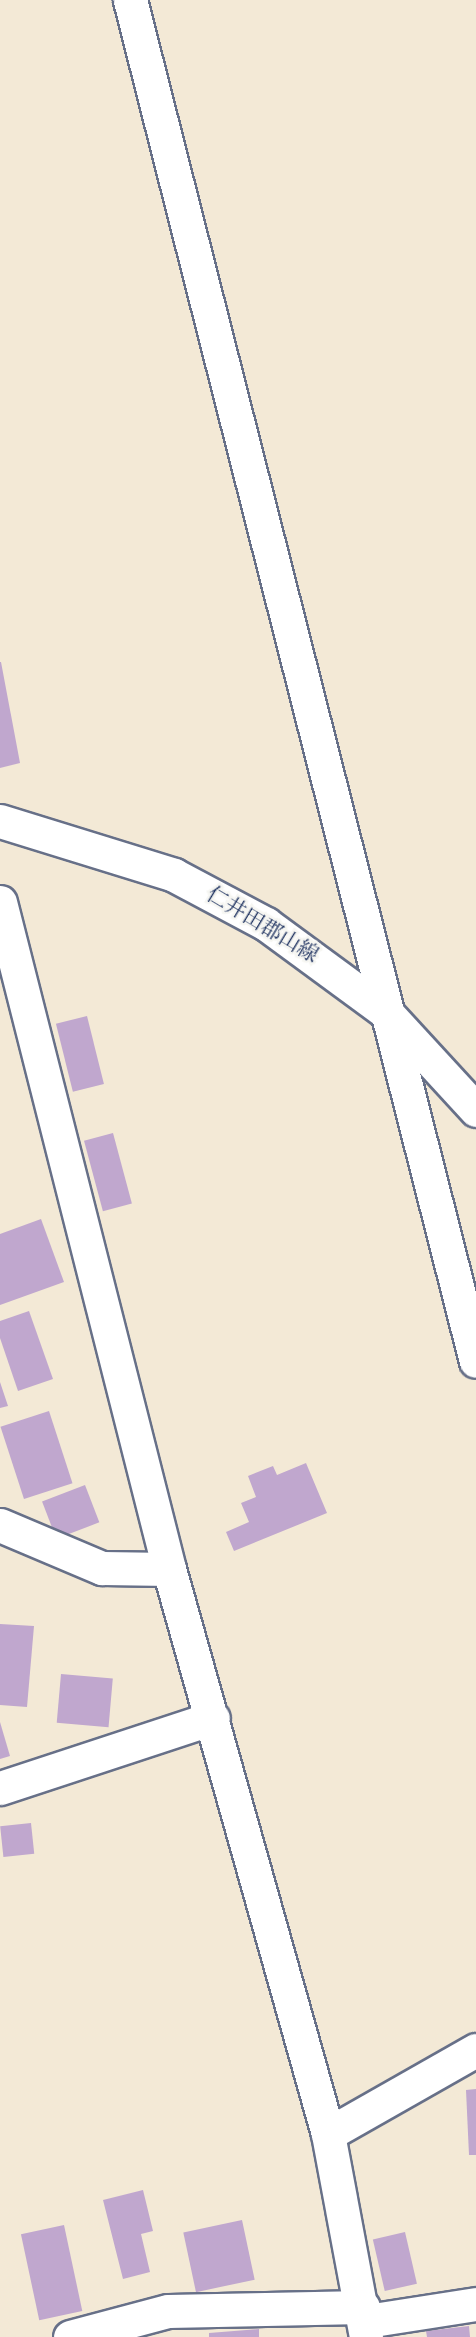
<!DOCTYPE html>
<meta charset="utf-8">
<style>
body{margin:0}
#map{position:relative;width:476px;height:2337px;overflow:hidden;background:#f3e9d6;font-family:"Sorts Mill Goudy","Noto Serif JP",serif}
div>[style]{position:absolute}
.building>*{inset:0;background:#c0a7ce;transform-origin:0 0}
.roads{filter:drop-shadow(2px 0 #677088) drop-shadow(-2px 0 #677088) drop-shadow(0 2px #677088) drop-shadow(0 -2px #677088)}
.minor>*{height:33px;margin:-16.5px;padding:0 16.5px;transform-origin:16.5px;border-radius:16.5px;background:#fff}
.tertiary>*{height:33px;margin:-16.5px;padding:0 16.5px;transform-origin:16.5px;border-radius:16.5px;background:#fff}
.secondary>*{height:33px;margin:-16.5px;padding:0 16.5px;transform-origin:16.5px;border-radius:16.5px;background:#fff}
span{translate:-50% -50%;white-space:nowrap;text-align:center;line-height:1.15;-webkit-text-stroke:5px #f6f6f2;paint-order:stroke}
.street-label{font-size:21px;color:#1b2f5e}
</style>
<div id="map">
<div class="building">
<i style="clip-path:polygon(1px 662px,20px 763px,0 768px,0 662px)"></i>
<i style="left:87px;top:1016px;width:70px;height:32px;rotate:76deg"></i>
<i style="left:113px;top:1133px;width:73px;height:30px;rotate:75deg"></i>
<i style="clip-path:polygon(41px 1219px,64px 1282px,0 1305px,0 1234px)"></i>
<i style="clip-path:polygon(29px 1311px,53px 1379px,18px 1391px,0 1338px,0 1321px)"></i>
<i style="clip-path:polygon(0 1382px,8px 1406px,0 1408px)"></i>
<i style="left:49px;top:1411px;width:76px;height:51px;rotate:72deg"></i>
<i style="clip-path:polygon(306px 1463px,327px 1513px,234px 1551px,226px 1532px,249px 1522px,241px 1503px,256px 1497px,248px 1476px,273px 1466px,277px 1475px)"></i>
<i style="left:85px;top:1485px;width:40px;height:46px;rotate:69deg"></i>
<i style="clip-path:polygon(0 1624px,34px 1626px,27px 1707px,0 1705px)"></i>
<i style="left:61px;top:1674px;width:52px;height:49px;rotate:5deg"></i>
<i style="clip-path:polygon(0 1722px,10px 1756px,0 1759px)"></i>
<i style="left:31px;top:1823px;width:31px;height:31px;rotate:84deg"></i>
<i style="clip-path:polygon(476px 2089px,476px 2155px,469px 2155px,466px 2090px)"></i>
<i style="clip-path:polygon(143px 2190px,153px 2231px,141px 2234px,150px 2272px,123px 2279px,103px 2200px)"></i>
<i style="left:242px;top:2220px;width:61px;height:60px;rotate:78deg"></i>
<i style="left:64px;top:2225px;width:88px;height:44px;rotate:78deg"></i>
<i style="left:405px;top:2232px;width:53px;height:33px;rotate:77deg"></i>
<i style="clip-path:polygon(469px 2326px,470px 2337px,427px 2337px,426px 2331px)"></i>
<i style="clip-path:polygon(259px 2329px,259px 2337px,209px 2337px,209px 2333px)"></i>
</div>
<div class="roads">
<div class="minor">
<i style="left:130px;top:0;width:1404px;rotate:75.74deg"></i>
<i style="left:0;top:1525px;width:111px;rotate:22.9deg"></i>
<i style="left:102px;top:1568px;width:67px;rotate:0.9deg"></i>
<i style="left:0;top:1788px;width:224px;rotate:-18.2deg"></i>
<i style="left:328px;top:2134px;width:170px;rotate:-29.6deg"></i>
<i style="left:367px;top:2321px;width:110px;rotate:-8.9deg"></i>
<i style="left:70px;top:2337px;width:101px;rotate:-14.9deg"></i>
<i style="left:168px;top:2311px;width:195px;rotate:-1.2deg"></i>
</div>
<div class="tertiary">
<i style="left:0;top:902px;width:688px;rotate:75.78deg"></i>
<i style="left:169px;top:1569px;width:587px;rotate:74.28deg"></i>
<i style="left:328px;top:2134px;width:207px;rotate:79.4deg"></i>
</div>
<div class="secondary">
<i style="left:0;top:821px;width:182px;rotate:17.2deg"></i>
<i style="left:174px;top:875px;width:104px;rotate:28deg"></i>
<i style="left:266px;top:924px;width:149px;rotate:36.3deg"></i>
<i style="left:386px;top:1012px;width:133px;rotate:47.4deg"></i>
</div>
</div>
<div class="street-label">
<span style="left:262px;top:926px;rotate:31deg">仁井田郡山線</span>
</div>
</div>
